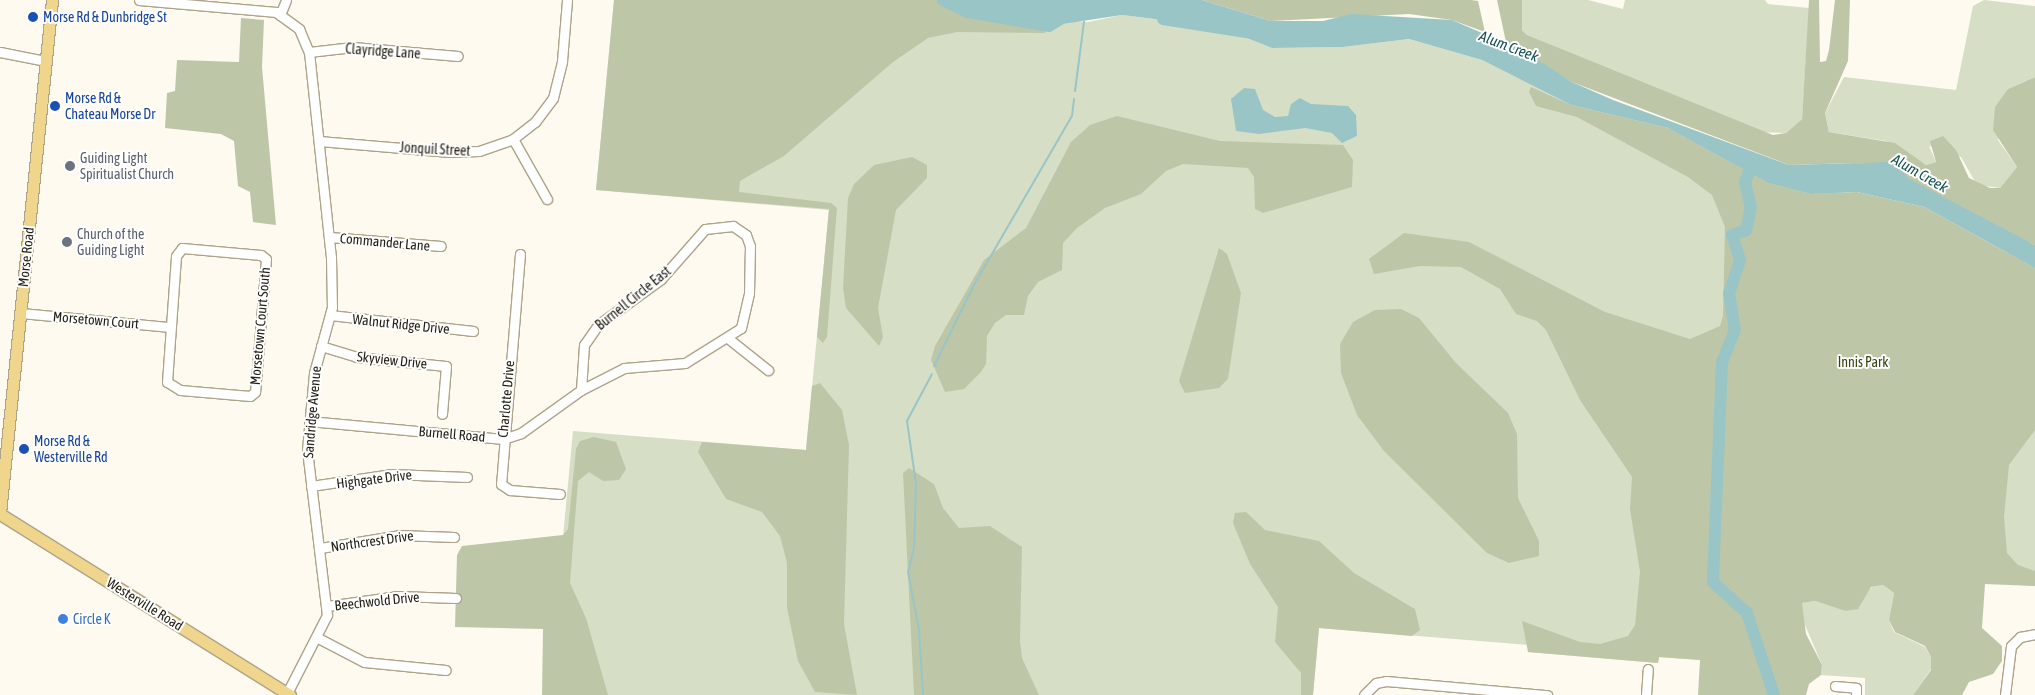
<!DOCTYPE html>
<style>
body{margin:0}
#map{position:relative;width:2035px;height:695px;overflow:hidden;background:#fefaef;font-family:"Asap Condensed",sans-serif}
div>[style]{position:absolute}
.green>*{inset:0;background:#d6dec5}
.forest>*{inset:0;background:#bdc7a7}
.water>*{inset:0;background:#9ac5c6}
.stream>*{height:2px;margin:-1px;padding:0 1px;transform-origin:1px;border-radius:1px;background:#9ac5c6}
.river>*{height:12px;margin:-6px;padding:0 6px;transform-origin:6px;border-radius:6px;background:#9ac5c6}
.roads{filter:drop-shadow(1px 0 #aea389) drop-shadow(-1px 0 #aea389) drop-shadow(0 1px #aea389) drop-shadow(0 -1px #aea389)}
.minor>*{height:9px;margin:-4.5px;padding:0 4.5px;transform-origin:4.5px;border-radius:4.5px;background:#fff}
.major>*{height:11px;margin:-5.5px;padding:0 5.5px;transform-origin:5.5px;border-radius:5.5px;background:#efd68c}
.dots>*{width:14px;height:14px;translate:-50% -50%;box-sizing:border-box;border:2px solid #fff;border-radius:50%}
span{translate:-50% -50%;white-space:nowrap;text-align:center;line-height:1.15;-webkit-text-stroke:4px #fff;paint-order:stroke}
.transit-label{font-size:14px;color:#164399}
.left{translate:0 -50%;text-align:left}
.street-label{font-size:14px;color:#221e14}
.worship-label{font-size:14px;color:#5b616d}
.park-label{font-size:14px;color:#37430f}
.shop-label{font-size:14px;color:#366cbe}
.water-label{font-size:15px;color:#155154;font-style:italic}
</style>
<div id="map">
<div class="green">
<i style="clip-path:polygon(614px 0,943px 0,968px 12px,1088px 22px,1122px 15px,1179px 22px,1234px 33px,1272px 48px,1343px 47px,1409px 39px,1482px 60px,1571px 105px,1668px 128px,2035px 263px,2035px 586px,1710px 563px,1701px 660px,1659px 657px,1658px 663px,1528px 652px,1528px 645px,1319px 628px,1313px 695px,548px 695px,573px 431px,806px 450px,829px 210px,596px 190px)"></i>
<i style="clip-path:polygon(1522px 0,1588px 0,1623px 9px,1625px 0,1765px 0,1768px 4px,1809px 8px,1802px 119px,1786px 133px,1756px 132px,1527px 35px,1522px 30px)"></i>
<i style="clip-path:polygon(1984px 0,2035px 6px,2035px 77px,2008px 89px,1998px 140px,2017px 167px,2000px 188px,1977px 185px,1961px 157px,1929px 146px,1936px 162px,1926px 165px,1886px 141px,1829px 132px,1825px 113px,1844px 77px,1956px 90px,1973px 6px)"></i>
<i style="clip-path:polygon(1883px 585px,1894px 593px,1889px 620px,1894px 632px,1925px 647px,1931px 657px,1931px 669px,1913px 695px,1865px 695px,1865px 678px,1821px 675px,1822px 665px,1800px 613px,1802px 603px,1815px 601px,1845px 611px,1872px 587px)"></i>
</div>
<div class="forest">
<i style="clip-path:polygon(614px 0,943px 0,968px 12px,1049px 26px,1045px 33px,957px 32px,928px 38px,893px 62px,784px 156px,740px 181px,739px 192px,831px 203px,837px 208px,827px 337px,823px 343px,817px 337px,829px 209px,596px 190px)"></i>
<i style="clip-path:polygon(1167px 0,1471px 0,1478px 1px,1485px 32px,1452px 20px,1409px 14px,1271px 21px,1202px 0)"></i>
<i style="clip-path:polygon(1497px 0,1522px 0,1522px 30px,1527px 35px,1773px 135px,1786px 133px,1802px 119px,1809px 0,1819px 0,1820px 62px,1826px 61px,1829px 50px,1835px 0,1850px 0,1848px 61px,1825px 113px,1829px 132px,1895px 143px,1926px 165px,1936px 162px,1930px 141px,1943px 136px,1956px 150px,1969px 178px,1990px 188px,2000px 188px,2017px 167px,1993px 130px,1995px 107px,2008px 89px,2035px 77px,2035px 245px,1855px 163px,1789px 165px,1572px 82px,1506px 42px)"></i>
<i style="clip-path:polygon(241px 18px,264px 20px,262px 67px,276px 225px,253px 222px,250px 192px,238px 186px,234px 141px,221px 134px,165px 128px,167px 93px,175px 91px,177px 60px,239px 62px)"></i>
<i style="clip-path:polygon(1531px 87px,1571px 105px,1668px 128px,1768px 183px,1811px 194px,1857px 192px,1924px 207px,2035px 268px,2035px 430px,2009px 465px,2004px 517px,2007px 553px,2018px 565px,2035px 571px,2035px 586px,1985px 584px,1982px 628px,2002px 646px,2002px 661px,1993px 674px,1969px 682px,1962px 695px,1913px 695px,1931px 670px,1931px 657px,1925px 646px,1895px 632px,1889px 620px,1894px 593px,1883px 585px,1871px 587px,1858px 609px,1845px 611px,1815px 601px,1802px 603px,1806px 634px,1822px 665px,1821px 675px,1809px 684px,1806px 695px,1698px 695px,1700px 660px,1659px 657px,1658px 663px,1528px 652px,1522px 621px,1580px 642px,1600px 644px,1628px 636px,1635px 625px,1640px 572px,1630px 509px,1632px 477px,1580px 400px,1546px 330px,1537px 321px,1516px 314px,1500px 289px,1461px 267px,1420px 266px,1374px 274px,1369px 259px,1404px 233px,1469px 242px,1605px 312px,1690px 339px,1720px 326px,1723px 316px,1725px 227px,1712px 195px,1688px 177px,1577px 117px,1536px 106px,1529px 92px)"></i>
<i style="clip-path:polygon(1117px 116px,1220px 141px,1343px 145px,1353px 160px,1352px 187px,1263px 213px,1255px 209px,1254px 177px,1248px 168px,1183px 164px,1166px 171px,1141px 194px,1105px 208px,1077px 228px,1063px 243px,1062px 270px,1038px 282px,1028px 296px,1024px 315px,1006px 315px,995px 323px,987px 336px,986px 364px,981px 372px,964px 389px,945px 392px,931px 360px,935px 346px,984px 260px,1026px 228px,1071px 142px,1090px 125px)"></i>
<i style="clip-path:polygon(912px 157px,927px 165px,927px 178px,896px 210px,878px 308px,883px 337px,879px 346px,846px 308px,843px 288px,848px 198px,854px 184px,874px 165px)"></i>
<i style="clip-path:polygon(1219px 248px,1227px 254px,1241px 293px,1228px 379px,1219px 388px,1185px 393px,1179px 381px)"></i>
<i style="clip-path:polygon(1401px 309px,1419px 318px,1456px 363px,1508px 413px,1517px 434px,1518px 498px,1539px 541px,1539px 556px,1509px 563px,1487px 553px,1384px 451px,1357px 415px,1341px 373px,1340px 344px,1353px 322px,1375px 310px)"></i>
<i style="clip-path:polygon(820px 383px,842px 410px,849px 445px,844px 624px,857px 695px,815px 692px,798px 661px,787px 608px,787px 563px,780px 536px,762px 512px,726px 499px,698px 452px,702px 442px,806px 450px,812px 386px)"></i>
<i style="clip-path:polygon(594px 437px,616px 442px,626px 469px,619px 480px,603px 481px,589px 472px,578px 481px,570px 583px,586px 618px,608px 695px,542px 695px,543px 629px,455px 627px,457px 555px,462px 546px,563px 535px,568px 529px,576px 449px,580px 441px)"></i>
<i style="clip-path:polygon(909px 468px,934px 484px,943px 508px,959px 528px,990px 526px,1022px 547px,1020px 641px,1022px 658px,1039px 695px,914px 695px,903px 473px)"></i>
<i style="clip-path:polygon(1246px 512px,1265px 530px,1319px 541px,1354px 573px,1415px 609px,1420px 630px,1412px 636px,1319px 628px,1313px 695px,1301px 695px,1301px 673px,1275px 642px,1278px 607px,1250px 564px,1233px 523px,1235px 513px)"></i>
</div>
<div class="water">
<i style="clip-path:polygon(943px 0,1202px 0,1271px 21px,1323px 21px,1351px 14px,1452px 20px,1524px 51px,1572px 82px,1613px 100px,1789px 165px,1855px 163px,1896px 172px,2035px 245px,2035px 268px,1924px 207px,1857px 192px,1811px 194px,1768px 183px,1668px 128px,1571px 105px,1482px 60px,1409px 39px,1343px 47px,1272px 48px,1234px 33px,1179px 22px,1122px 15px,1049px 26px,968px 12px)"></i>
<i style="clip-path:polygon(1244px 88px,1255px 89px,1263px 110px,1275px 117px,1288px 116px,1291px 104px,1300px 98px,1311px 104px,1348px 106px,1356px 115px,1357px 136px,1342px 143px,1332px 133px,1305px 128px,1259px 134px,1236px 131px,1231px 99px)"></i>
</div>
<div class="stream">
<i style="left:1075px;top:91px;width:70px;rotate:-82.6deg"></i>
<i style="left:934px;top:366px;width:90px;rotate:-63.7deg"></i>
<i style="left:974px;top:285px;width:195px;rotate:-59.9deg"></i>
<i style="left:1072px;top:116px;width:17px;rotate:-83deg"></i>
<i style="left:923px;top:695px;width:65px;rotate:-93.5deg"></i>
<i style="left:919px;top:630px;width:59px;rotate:-100.7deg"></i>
<i style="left:908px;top:572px;width:25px;rotate:-76deg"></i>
<i style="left:914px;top:548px;width:64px;rotate:-88.2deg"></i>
<i style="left:916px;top:484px;width:64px;rotate:-98.1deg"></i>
<i style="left:907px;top:421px;width:53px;rotate:-62deg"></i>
</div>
<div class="river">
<i style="left:943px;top:0;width:28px;rotate:26deg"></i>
<i style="left:968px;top:12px;width:82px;rotate:9.8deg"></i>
<i style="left:1049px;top:26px;width:15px;rotate:-32deg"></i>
<i style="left:1163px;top:19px;width:89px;rotate:9deg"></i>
<i style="left:1865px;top:169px;width:20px;rotate:-3deg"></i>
<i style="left:1885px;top:168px;width:20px;rotate:33deg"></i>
<i style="left:1749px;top:172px;width:11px;rotate:112deg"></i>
<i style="left:1745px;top:182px;width:26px;rotate:77deg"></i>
<i style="left:1751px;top:207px;width:24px;rotate:102deg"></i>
<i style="left:1746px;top:230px;width:15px;rotate:160deg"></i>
<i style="left:1732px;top:235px;width:26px;rotate:72deg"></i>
<i style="left:1740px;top:260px;width:35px;rotate:108deg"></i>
<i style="left:1729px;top:293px;width:37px;rotate:81deg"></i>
<i style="left:1735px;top:330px;width:35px;rotate:112deg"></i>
<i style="left:1722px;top:363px;width:219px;rotate:92.4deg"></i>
<i style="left:1713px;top:582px;width:46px;rotate:42.4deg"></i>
<i style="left:1747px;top:613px;width:86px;rotate:71.8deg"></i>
</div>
<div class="roads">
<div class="minor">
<i style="left:139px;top:0;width:138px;rotate:5deg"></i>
<i style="left:276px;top:12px;width:29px;rotate:36deg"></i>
<i style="left:299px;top:29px;width:25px;rotate:67deg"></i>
<i style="left:309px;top:52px;width:206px;rotate:83.9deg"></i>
<i style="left:331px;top:257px;width:50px;rotate:88.9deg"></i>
<i style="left:332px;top:307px;width:68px;rotate:105.3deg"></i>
<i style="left:314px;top:373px;width:77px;rotate:95.2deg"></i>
<i style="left:307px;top:450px;width:166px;rotate:83.1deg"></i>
<i style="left:327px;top:615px;width:88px;rotate:117.1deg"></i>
<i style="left:280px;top:15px;width:16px;rotate:-68deg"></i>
<i style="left:0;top:52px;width:47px;rotate:11.1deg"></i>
<i style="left:309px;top:52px;width:44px;rotate:-6.5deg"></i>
<i style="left:353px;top:47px;width:105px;rotate:4.9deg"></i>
<i style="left:513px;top:139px;width:69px;rotate:60.5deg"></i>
<i style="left:319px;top:141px;width:131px;rotate:4.8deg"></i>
<i style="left:450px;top:152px;width:29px;rotate:-2deg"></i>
<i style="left:479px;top:151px;width:36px;rotate:-19deg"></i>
<i style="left:513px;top:139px;width:28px;rotate:-38deg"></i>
<i style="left:535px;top:122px;width:30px;rotate:-53deg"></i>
<i style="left:553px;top:98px;width:38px;rotate:-76deg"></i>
<i style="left:562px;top:61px;width:61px;rotate:-85.3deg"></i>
<i style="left:329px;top:237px;width:112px;rotate:4.6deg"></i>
<i style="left:182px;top:248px;width:79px;rotate:5.1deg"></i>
<i style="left:261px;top:255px;width:6px;rotate:39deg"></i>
<i style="left:266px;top:259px;width:133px;rotate:94.7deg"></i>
<i style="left:255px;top:392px;width:6px;rotate:141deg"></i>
<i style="left:250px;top:396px;width:70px;rotate:-175.1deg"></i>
<i style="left:180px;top:390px;width:15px;rotate:-148deg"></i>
<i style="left:167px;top:382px;width:126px;rotate:-85.9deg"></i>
<i style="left:176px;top:256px;width:10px;rotate:-53deg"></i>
<i style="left:520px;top:254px;width:231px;rotate:94.7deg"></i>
<i style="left:501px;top:484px;width:11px;rotate:34deg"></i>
<i style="left:510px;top:490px;width:50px;rotate:4.6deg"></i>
<i style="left:21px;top:313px;width:150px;rotate:5.4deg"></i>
<i style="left:330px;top:315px;width:144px;rotate:6.4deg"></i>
<i style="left:729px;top:339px;width:50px;rotate:38.5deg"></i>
<i style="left:321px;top:346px;width:37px;rotate:17deg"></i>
<i style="left:356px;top:357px;width:90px;rotate:5.7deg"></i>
<i style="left:446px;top:366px;width:48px;rotate:94.8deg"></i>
<i style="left:309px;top:421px;width:195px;rotate:5.3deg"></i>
<i style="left:503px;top:439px;width:19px;rotate:-18deg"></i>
<i style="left:521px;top:433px;width:74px;rotate:-35.6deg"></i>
<i style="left:581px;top:390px;width:48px;rotate:-27.1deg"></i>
<i style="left:624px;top:368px;width:61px;rotate:-4.7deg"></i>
<i style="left:685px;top:363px;width:66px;rotate:-32deg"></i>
<i style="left:741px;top:328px;width:36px;rotate:-77deg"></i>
<i style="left:749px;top:293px;width:47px;rotate:-88.8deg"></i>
<i style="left:750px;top:246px;width:12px;rotate:-110deg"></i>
<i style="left:746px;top:235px;width:16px;rotate:-145deg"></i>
<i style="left:733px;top:226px;width:28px;rotate:174deg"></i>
<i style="left:705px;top:229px;width:67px;rotate:131.3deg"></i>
<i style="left:661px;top:279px;width:78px;rotate:143.9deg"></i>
<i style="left:598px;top:325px;width:24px;rotate:125deg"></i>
<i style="left:584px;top:345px;width:45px;rotate:93.8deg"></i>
<i style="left:311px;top:486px;width:82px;rotate:-8.4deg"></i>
<i style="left:392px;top:474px;width:75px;rotate:2.3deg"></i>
<i style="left:320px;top:548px;width:80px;rotate:-9.3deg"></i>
<i style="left:399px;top:535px;width:55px;rotate:2.1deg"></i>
<i style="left:327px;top:606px;width:72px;rotate:-8deg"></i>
<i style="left:398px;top:596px;width:58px;rotate:2deg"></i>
<i style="left:318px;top:638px;width:52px;rotate:27.6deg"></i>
<i style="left:364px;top:662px;width:82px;rotate:5.6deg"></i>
<i style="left:1835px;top:686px;width:21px;rotate:5deg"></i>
<i style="left:1856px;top:688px;width:7px;rotate:90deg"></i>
<i style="left:1364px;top:695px;width:17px;rotate:-45deg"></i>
<i style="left:1376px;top:683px;width:10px;rotate:-11deg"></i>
<i style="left:1386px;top:681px;width:162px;rotate:5deg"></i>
<i style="left:1646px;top:695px;width:26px;rotate:-86deg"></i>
<i style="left:2005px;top:695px;width:49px;rotate:-83deg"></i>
<i style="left:2011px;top:646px;width:13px;rotate:-45deg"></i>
<i style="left:2020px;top:637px;width:15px;rotate:-11deg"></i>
</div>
<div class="major">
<i style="left:0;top:513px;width:516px;rotate:-84.21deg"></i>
<i style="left:0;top:514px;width:342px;rotate:32deg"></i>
</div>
</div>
<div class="dots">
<i style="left:33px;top:17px;background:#1a4fb4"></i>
<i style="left:55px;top:106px;background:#1a4fb4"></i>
<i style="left:70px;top:166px;background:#6b7280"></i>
<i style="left:67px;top:242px;background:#6b7280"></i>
<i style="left:24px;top:449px;background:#1a4fb4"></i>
<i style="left:63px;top:619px;background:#3f7fe0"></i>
</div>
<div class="transit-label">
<span class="left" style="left:43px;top:17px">Morse Rd &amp; Dunbridge St</span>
<span class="left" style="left:65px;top:106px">Morse Rd &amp;<br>Chateau Morse Dr</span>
<span class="left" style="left:34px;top:449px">Morse Rd &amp;<br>Westerville Rd</span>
</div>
<div class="street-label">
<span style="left:383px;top:51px;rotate:4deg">Clayridge Lane</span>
<span style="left:435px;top:149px;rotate:3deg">Jonquil Street</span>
<span style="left:385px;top:242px;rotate:5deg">Commander Lane</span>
<span style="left:26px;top:257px;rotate:-84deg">Morse Road</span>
<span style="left:633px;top:298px;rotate:-39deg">Burnell Circle East</span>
<span style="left:96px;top:320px;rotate:5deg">Morsetown Court</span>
<span style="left:401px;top:324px;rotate:6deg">Walnut Ridge Drive</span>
<span style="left:260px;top:326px;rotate:-85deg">Morsetown Court South</span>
<span style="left:392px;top:360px;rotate:6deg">Skyview Drive</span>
<span style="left:506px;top:399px;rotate:-85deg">Charlotte Drive</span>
<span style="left:312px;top:412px;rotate:-85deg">Sandridge Avenue</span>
<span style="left:452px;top:434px;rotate:5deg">Burnell Road</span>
<span style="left:374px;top:479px;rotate:-7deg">Highgate Drive</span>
<span style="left:372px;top:541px;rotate:-8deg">Northcrest Drive</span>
<span style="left:377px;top:601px;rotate:-6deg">Beechwold Drive</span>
<span style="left:145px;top:604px;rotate:32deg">Westerville Road</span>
</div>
<div class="worship-label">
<span class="left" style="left:80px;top:166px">Guiding Light<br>Spiritualist Church</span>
<span class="left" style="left:77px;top:242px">Church of the<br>Guiding Light</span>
</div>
<div class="park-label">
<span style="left:1863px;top:362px">Innis Park</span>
</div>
<div class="shop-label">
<span class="left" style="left:73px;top:619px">Circle K</span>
</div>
<div class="water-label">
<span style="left:1509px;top:46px;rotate:21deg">Alum Creek</span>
<span style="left:1920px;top:173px;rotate:30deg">Alum Creek</span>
</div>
</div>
